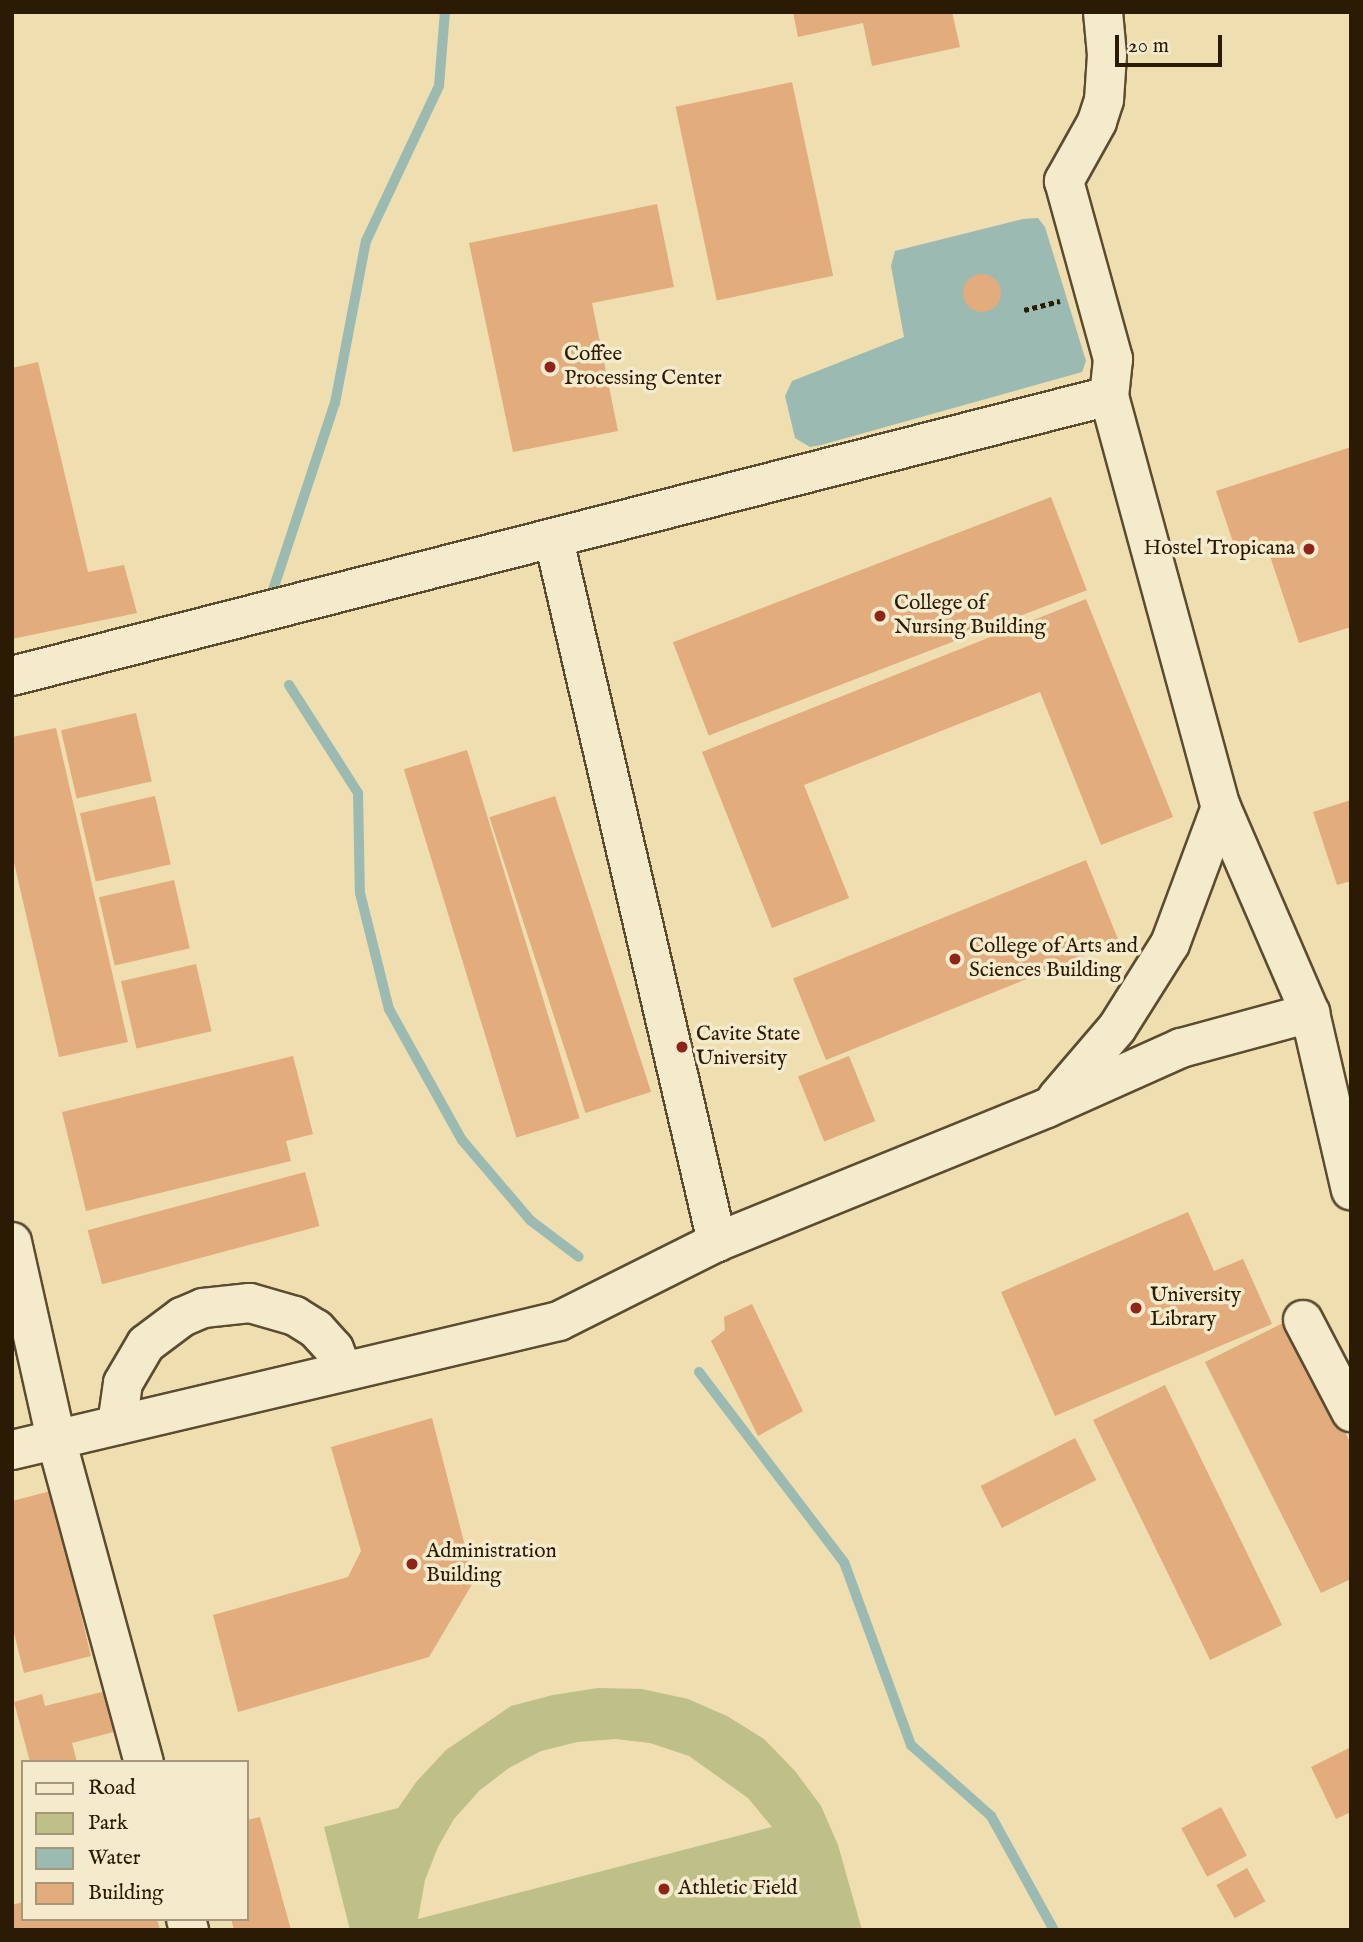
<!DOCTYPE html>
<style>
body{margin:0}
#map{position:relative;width:1363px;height:1942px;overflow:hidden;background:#eedeb0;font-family:"IM FELL English",serif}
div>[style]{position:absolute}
.green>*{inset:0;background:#bec087}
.water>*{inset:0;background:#9bbbb2}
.stream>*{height:10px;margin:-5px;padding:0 5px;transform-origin:5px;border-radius:5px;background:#9bbbb2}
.building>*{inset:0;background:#e2ac7d;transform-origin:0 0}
.round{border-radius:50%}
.path>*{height:4.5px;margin-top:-2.25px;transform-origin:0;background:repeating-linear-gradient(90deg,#2c1b04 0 5px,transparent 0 8.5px)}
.roads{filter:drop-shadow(2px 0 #5c4c2f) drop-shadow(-2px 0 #5c4c2f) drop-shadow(0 2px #5c4c2f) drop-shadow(0 -2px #5c4c2f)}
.minor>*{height:38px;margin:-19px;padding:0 19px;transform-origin:19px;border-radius:19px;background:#f4eacc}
.dots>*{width:19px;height:19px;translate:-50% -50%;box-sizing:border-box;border:4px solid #f4eacc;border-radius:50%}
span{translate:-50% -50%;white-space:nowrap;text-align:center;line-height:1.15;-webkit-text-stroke:7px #f4eacc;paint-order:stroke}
.poi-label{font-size:21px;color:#2c1b04}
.left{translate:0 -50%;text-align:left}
.right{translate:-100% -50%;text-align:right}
.frame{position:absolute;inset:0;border:14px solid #2c1b04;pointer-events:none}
.legend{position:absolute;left:21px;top:1760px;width:228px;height:161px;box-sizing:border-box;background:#f4eacc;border:2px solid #a4977c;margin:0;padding:9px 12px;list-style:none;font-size:21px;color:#2c1b04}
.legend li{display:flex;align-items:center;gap:14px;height:35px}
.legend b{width:35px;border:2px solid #a4977c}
.scale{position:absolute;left:1115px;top:35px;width:107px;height:32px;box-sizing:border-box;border:4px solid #2c1b04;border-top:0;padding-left:9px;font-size:21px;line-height:24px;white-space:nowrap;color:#2c1b04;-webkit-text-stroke:5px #f4eacc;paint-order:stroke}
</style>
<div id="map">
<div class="green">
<i style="clip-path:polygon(evenodd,598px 1688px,642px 1689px,688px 1699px,727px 1716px,764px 1739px,795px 1771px,821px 1806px,838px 1845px,862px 1930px,350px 1930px,324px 1827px,398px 1808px,417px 1781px,446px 1750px,511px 1706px,553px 1695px,598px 1688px,616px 1739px,650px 1743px,689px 1756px,748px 1798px,772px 1827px,418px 1919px,425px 1880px,438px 1847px,454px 1819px,480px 1790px,509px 1768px,541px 1751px,577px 1742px,616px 1739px)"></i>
</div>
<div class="water">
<i style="clip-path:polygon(1038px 218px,1045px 227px,1086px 361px,1082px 372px,821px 445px,810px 447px,795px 438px,785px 396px,792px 381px,904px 337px,891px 266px,895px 251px,1023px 219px)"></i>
</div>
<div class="stream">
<i style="left:269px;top:602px;width:210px;rotate:-71.7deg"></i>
<i style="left:335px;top:403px;width:165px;rotate:-79.2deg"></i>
<i style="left:366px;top:241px;width:171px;rotate:-64.8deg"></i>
<i style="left:439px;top:86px;width:74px;rotate:-85.4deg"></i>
<i style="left:289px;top:685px;width:128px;rotate:57.4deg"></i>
<i style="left:358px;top:793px;width:100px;rotate:88.9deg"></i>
<i style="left:360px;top:893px;width:120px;rotate:76deg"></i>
<i style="left:389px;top:1009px;width:150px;rotate:60.9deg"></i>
<i style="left:462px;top:1140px;width:105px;rotate:49.6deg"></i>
<i style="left:530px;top:1220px;width:61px;rotate:37.1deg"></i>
<i style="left:699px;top:1372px;width:239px;rotate:52.7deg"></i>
<i style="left:844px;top:1562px;width:195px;rotate:69.9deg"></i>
<i style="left:911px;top:1745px;width:107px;rotate:41.6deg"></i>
<i style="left:991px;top:1816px;width:130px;rotate:61.1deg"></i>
</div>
<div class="building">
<i style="clip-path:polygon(793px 12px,952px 12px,960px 47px,872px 66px,863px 23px,798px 37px)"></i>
<i style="left:792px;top:82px;width:198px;height:119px;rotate:78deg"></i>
<i style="clip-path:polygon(657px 204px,674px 287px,592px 303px,618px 431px,513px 452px,469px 243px)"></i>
<i class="round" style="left:963px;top:274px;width:38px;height:38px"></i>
<i style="clip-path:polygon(38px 362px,88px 572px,124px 565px,137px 613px,12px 639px,12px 368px)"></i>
<i style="clip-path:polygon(1351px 447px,1351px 627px,1299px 643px,1266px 544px,1237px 554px,1216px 491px)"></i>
<i style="left:1051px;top:497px;width:100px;height:405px;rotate:69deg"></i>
<i style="clip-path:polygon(1086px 599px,1173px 817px,1101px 845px,1040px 692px,804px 785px,849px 898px,772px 928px,702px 752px)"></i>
<i style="left:136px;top:713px;width:70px;height:77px;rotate:77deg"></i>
<i style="clip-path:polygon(56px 728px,128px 1042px,59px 1057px,12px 854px,12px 737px)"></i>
<i style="left:467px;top:750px;width:385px;height:66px;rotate:73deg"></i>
<i style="left:155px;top:796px;width:70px;height:77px;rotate:77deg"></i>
<i style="left:555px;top:796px;width:311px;height:69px;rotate:72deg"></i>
<i style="clip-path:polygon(1351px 800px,1351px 881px,1337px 885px,1313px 812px)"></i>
<i style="left:1086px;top:860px;width:88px;height:316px;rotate:68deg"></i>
<i style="left:174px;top:880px;width:70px;height:77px;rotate:77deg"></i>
<i style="left:196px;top:964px;width:69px;height:77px;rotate:77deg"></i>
<i style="clip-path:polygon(293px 1056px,313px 1134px,286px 1141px,291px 1161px,86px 1211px,62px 1112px)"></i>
<i style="left:849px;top:1056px;width:70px;height:55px;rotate:68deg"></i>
<i style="left:305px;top:1172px;width:56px;height:225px;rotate:75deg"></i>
<i style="clip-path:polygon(1188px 1212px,1214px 1271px,1243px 1259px,1272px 1324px,1055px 1416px,1001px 1292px)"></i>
<i style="clip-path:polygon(752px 1304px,803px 1411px,758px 1436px,711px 1341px,725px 1330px,724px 1317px)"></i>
<i style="clip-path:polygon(1289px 1320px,1351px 1444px,1351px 1579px,1321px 1593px,1205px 1362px)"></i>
<i style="left:1165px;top:1385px;width:267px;height:80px;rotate:64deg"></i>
<i style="clip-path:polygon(432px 1418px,474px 1581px,429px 1657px,238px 1712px,213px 1615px,348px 1577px,361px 1551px,331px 1447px)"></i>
<i style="left:1075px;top:1438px;width:47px;height:106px;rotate:63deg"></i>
<i style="clip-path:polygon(51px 1491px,91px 1656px,24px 1673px,12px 1625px,12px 1501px)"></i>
<i style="clip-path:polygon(106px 1691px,117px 1731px,72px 1743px,77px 1762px,30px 1762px,14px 1702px,42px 1694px,45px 1706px)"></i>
<i style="clip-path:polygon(1351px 1747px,1351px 1812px,1336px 1819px,1311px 1767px)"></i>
<i style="left:1221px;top:1807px;width:55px;height:45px;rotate:62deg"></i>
<i style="clip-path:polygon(260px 1817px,291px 1930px,234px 1930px,231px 1919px,247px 1919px,247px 1820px)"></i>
<i style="left:1247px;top:1868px;width:38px;height:35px;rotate:61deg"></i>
<i style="clip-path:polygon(23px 1902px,23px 1919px,157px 1919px,160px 1930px,12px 1930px,12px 1905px)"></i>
</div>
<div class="path">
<i style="left:1024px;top:310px;width:37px;rotate:-14deg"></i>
</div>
<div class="roads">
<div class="minor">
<i style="left:1103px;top:12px;width:43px;rotate:84.7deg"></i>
<i style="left:1107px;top:55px;width:45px;rotate:93.8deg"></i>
<i style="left:1104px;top:100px;width:23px;rotate:108deg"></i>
<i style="left:1097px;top:122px;width:68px;rotate:119.2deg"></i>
<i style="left:1064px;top:181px;width:185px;rotate:74.6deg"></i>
<i style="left:1113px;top:359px;width:37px;rotate:96deg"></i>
<i style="left:554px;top:540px;width:721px;rotate:76.93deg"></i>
<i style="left:12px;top:676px;width:1132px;rotate:-14.32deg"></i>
<i style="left:1109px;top:396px;width:426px;rotate:74.8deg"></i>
<i style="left:1221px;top:807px;width:224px;rotate:66.6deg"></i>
<i style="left:1310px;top:1013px;width:182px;rotate:77deg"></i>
<i style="left:1057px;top:1098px;width:92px;rotate:-49.4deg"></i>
<i style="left:1117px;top:1028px;width:99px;rotate:-57.8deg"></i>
<i style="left:1170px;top:944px;width:146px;rotate:-69.6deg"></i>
<i style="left:12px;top:1242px;width:202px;rotate:77.4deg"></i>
<i style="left:56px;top:1439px;width:335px;rotate:74.8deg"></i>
<i style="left:1303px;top:1320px;width:104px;rotate:62.4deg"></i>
<i style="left:117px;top:1425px;width:42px;rotate:-81.9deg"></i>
<i style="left:123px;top:1383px;width:45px;rotate:-59.5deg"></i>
<i style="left:146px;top:1344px;width:45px;rotate:-36.9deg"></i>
<i style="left:182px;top:1317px;width:23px;rotate:-23deg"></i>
<i style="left:203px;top:1308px;width:47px;rotate:-6.1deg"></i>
<i style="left:250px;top:1303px;width:47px;rotate:16.1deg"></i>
<i style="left:295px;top:1316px;width:25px;rotate:32deg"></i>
<i style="left:316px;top:1329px;width:27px;rotate:48deg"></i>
<i style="left:334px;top:1349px;width:24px;rotate:68deg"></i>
<i style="left:12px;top:1450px;width:562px;rotate:-13.27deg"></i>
<i style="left:559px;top:1321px;width:177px;rotate:-26.6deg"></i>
<i style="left:717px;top:1242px;width:356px;rotate:-22.1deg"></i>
<i style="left:1047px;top:1108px;width:147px;rotate:-24.1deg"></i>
<i style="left:1181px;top:1048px;width:134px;rotate:-15.2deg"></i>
<i style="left:186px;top:1919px;width:11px;rotate:75deg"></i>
</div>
</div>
<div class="dots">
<i style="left:550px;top:367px;background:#8f2418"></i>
<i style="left:1309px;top:549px;background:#8f2418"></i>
<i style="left:880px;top:616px;background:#8f2418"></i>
<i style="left:955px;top:959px;background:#8f2418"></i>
<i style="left:682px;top:1047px;background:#8f2418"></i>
<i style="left:1136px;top:1308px;background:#8f2418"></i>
<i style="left:412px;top:1564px;background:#8f2418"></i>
<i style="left:664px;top:1889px;background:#8f2418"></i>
</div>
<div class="poi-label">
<span class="left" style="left:564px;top:367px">Coffee<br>Processing Center</span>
<span class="right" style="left:1295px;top:549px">Hostel Tropicana</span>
<span class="left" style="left:894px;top:616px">College of<br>Nursing Building</span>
<span class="left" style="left:969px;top:959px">College of Arts and<br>Sciences Building</span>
<span class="left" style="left:696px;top:1047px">Cavite State<br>University</span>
<span class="left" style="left:1150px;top:1308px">University<br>Library</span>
<span class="left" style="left:426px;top:1564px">Administration<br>Building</span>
<span class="left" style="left:678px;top:1889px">Athletic Field</span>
</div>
<div class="frame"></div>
<ul class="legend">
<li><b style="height:9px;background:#f4eacc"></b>Road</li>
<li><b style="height:19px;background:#bec087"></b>Park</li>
<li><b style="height:19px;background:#9bbbb2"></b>Water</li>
<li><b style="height:19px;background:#e2ac7d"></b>Building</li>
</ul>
<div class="scale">20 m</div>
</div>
